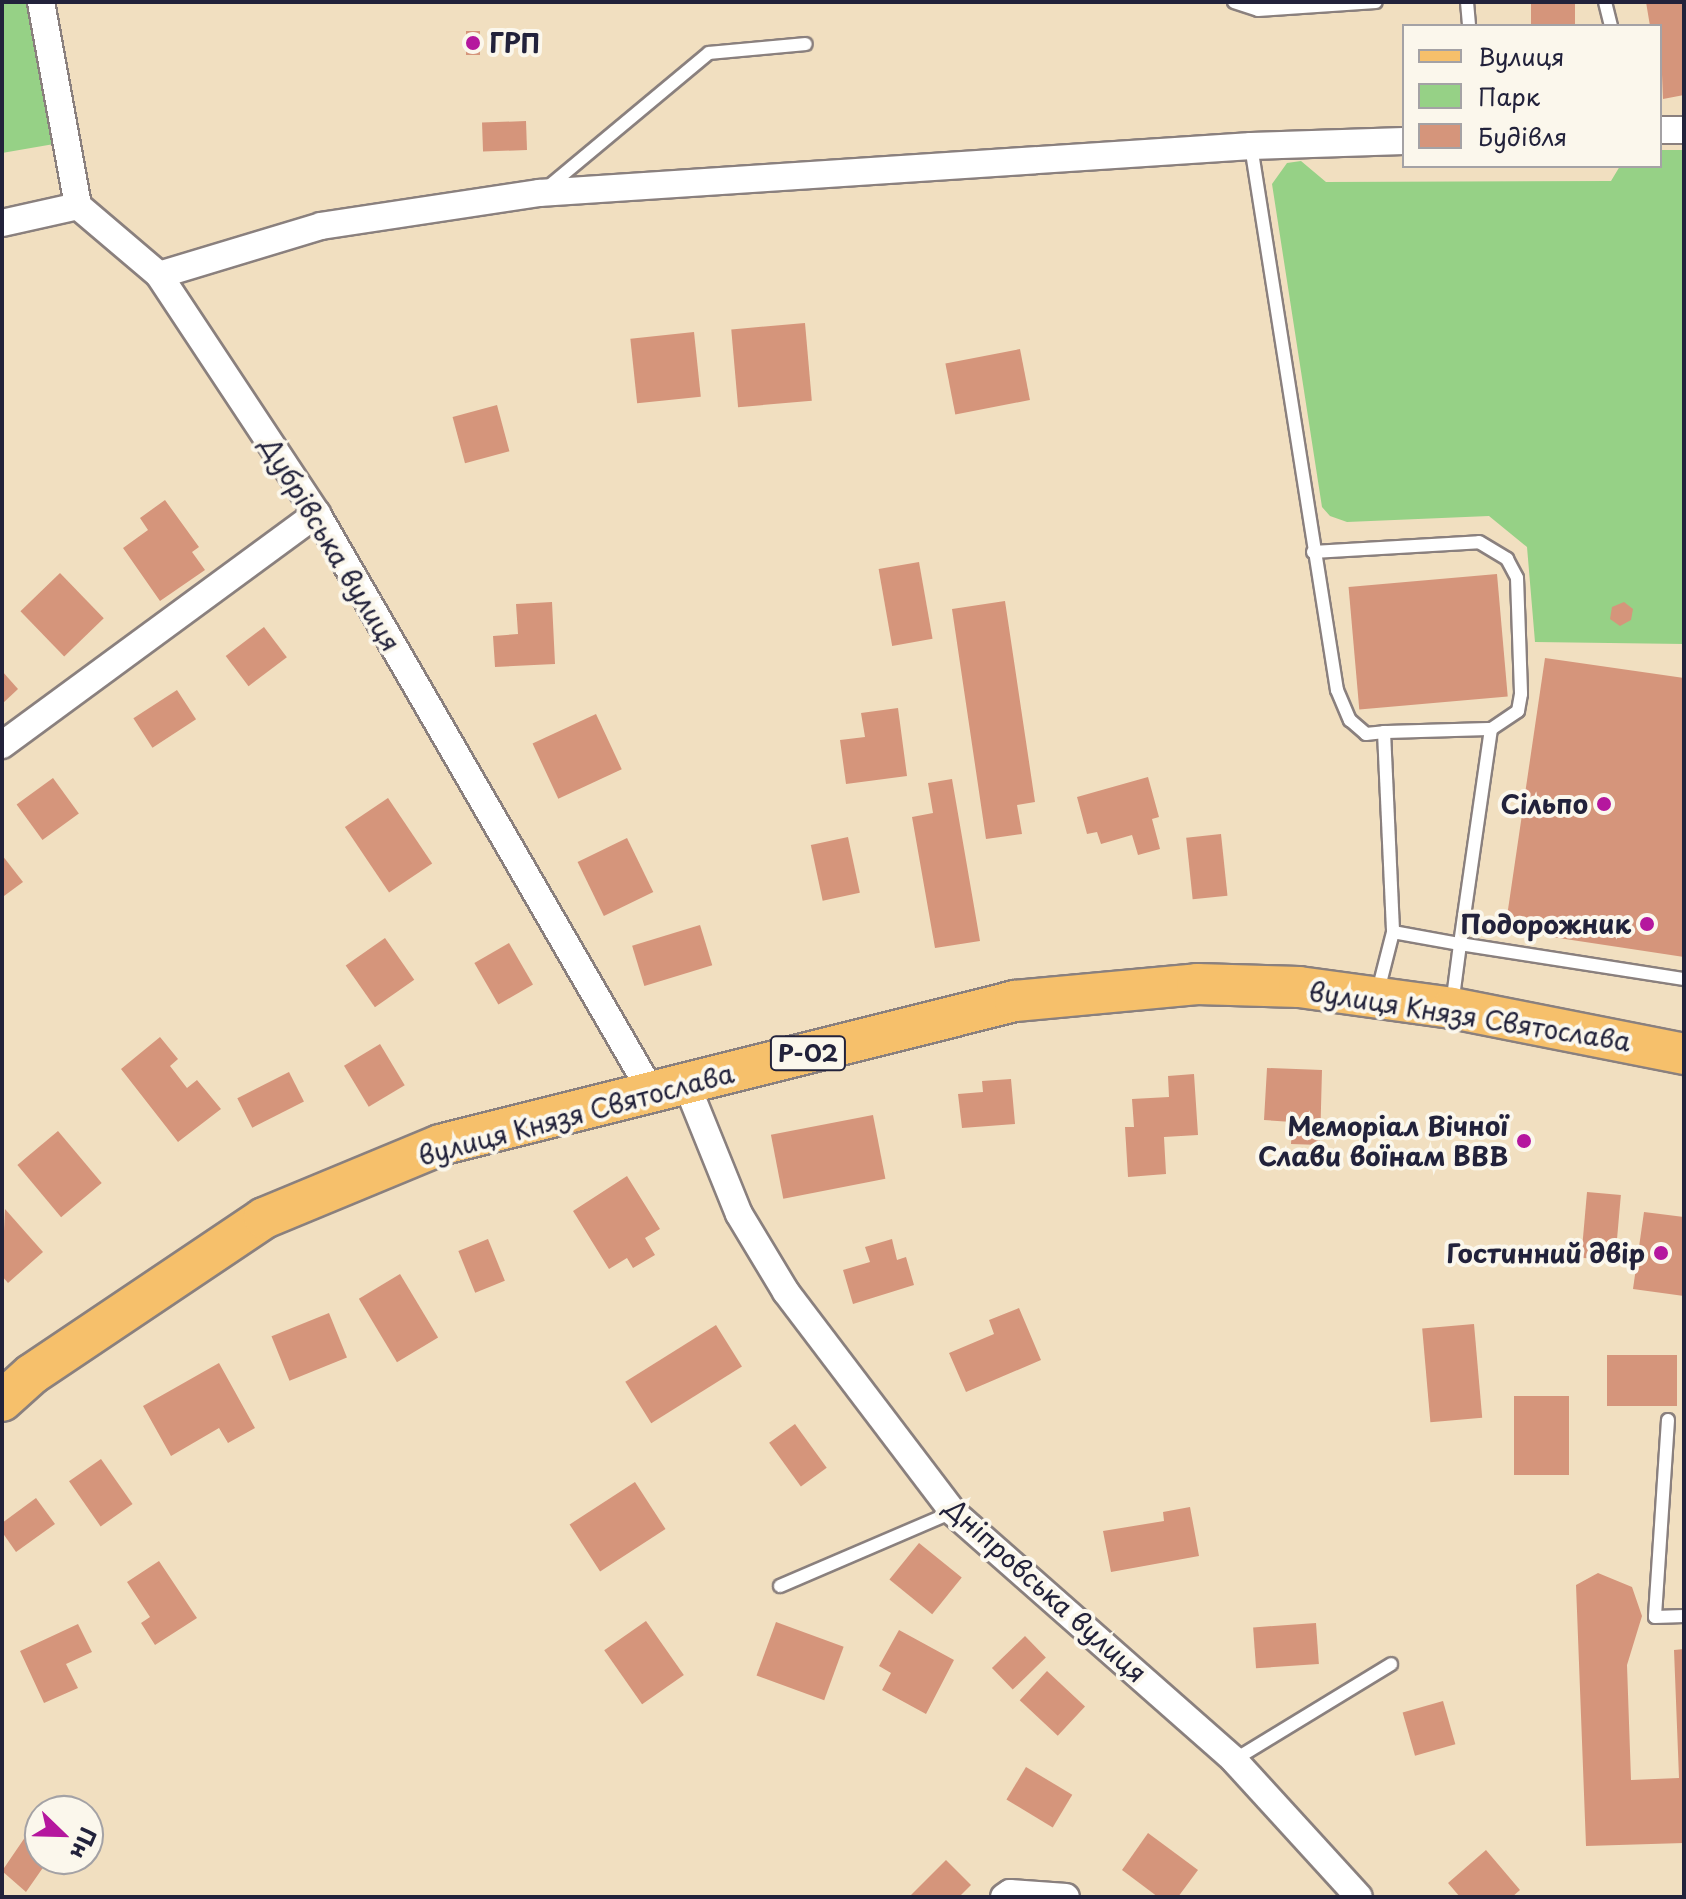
<!DOCTYPE html>
<meta charset="utf-8">
<style>
body{margin:0}
#map{position:relative;width:1686px;height:1899px;overflow:hidden;background:#f1dfc0;font-family:"Playpen Sans",sans-serif}
div>[style]{position:absolute}
.green>*{inset:0;background:#96d186}
.building>*{inset:0;background:#d5957b;transform-origin:0 0}
.roads{filter:drop-shadow(2px 0 #8a807e) drop-shadow(-2px 0 #8a807e) drop-shadow(0 2px #8a807e) drop-shadow(0 -2px #8a807e)}
.lane>*{height:12px;margin:-6px;padding:0 6px;transform-origin:6px;border-radius:6px;background:#fff}
.street>*{height:26px;margin:-13px;padding:0 13px;transform-origin:13px;border-radius:13px;background:#fff}
.primary>*{height:40px;margin:-20px;padding:0 20px;transform-origin:20px;border-radius:20px;background:#f6c06b}
.dots>*{width:22px;height:22px;translate:-50% -50%;box-sizing:border-box;border:4px solid #fbf7ec;border-radius:50%}
span{translate:-50% -50%;white-space:nowrap;text-align:center;line-height:1.15;-webkit-text-stroke:8px #fbf7ec;paint-order:stroke}
.shield-label span{padding:2px 6px;background:#fbf7ec;border:2px solid;border-radius:6px;-webkit-text-stroke-width:0}
.shield-label{font-size:24px;color:#22223b;font-weight:700}
.poi-label{font-size:26px;color:#22223b;font-weight:700}
.left{translate:0 -50%;text-align:left}
.right{translate:-100% -50%;text-align:right}
.street-label{font-size:26px;color:#22223b}
.frame{position:absolute;inset:0;border:4px solid #22223b;pointer-events:none}
.legend{position:absolute;left:1402px;top:24px;width:260px;height:144px;box-sizing:border-box;background:#fbf7ec;border:2px solid #a4a2a5;margin:0;padding:10px 14px;list-style:none;font-size:24px;color:#22223b}
.legend li{display:flex;align-items:center;gap:16px;height:40px}
.legend b{width:40px;border:2px solid #a4a2a5}
.north{position:absolute;left:24px;top:1795px;width:80px;height:80px;box-sizing:border-box;background:#fbf7ec;border:2px solid #a4a2a5;border-radius:50%;rotate:113deg;font-size:22px;font-weight:700;line-height:32px;text-align:center;color:#22223b}
.north::after{content:'';display:block;margin:auto;width:28px;height:36px;background:#b5179e;clip-path:polygon(50% 0,100% 100%,50% 72%,0 100%)}
</style>
<div id="map">
<div class="green">
<i style="clip-path:polygon(2px 2px,27px 2px,54px 144px,2px 153px)"></i>
<i style="clip-path:polygon(1660px 150px,1684px 150px,1684px 644px,1535px 642px,1527px 547px,1489px 516px,1347px 522px,1330px 516px,1322px 507px,1272px 184px,1287px 163px,1301px 161px,1326px 182px,1611px 181px,1620px 166px,1660px 166px)"></i>
</div>
<div class="building">
<i style="left:1531px;top:2px;width:44px;height:24px"></i>
<i style="clip-path:polygon(1646px 2px,1684px 2px,1684px 95px,1663px 99px,1660px 26px,1650px 26px)"></i>
<i style="left:466px;top:31px;width:14px;height:24px"></i>
<i style="left:526px;top:121px;width:29px;height:44px;rotate:88deg"></i>
<i style="left:805px;top:323px;width:78px;height:74px;rotate:85deg"></i>
<i style="left:694px;top:332px;width:65px;height:64px;rotate:84deg"></i>
<i style="left:1020px;top:349px;width:52px;height:76px;rotate:79deg"></i>
<i style="left:497px;top:405px;width:48px;height:46px;rotate:75deg"></i>
<i style="clip-path:polygon(165px 500px,199px 547px,192px 552px,205px 570px,160px 601px,123px 548px,148px 530px,140px 518px)"></i>
<i style="left:919px;top:562px;width:78px;height:41px;rotate:80deg"></i>
<i style="left:60px;top:573px;width:63px;height:55px;rotate:46deg"></i>
<i style="left:1497px;top:574px;width:123px;height:149px;rotate:85deg"></i>
<i style="clip-path:polygon(1005px 601px,1035px 802px,1017px 805px,1022px 834px,986px 839px,952px 609px)"></i>
<i style="clip-path:polygon(552px 602px,555px 664px,495px 667px,493px 636px,518px 634px,516px 604px)"></i>
<i style="clip-path:polygon(1624px 602px,1633px 609px,1631px 620px,1620px 626px,1610px 619px,1612px 607px)"></i>
<i style="left:264px;top:627px;width:38px;height:48px;rotate:53deg"></i>
<i style="clip-path:polygon(1545px 658px,1684px 678px,1684px 957px,1505px 930px)"></i>
<i style="clip-path:polygon(2px 671px,18px 689px,2px 704px)"></i>
<i style="left:177px;top:690px;width:35px;height:52px;rotate:57deg"></i>
<i style="clip-path:polygon(898px 708px,907px 776px,846px 784px,840px 740px,865px 737px,861px 713px)"></i>
<i style="left:596px;top:714px;width:61px;height:70px;rotate:65deg"></i>
<i style="clip-path:polygon(1148px 777px,1159px 817px,1152px 819px,1160px 849px,1138px 855px,1132px 835px,1101px 844px,1097px 832px,1087px 834px,1077px 797px)"></i>
<i style="left:53px;top:778px;width:44px;height:45px;rotate:54deg"></i>
<i style="clip-path:polygon(952px 779px,980px 941px,935px 948px,912px 817px,933px 813px,928px 783px)"></i>
<i style="left:388px;top:798px;width:79px;height:52px;rotate:56deg"></i>
<i style="left:1221px;top:834px;width:62px;height:35px;rotate:84deg"></i>
<i style="left:848px;top:837px;width:57px;height:38px;rotate:78deg"></i>
<i style="left:627px;top:838px;width:60px;height:55px;rotate:64deg"></i>
<i style="clip-path:polygon(2px 855px,23px 882px,4px 896px,2px 893px)"></i>
<i style="left:700px;top:925px;width:42px;height:71px;rotate:73deg"></i>
<i style="left:385px;top:938px;width:51px;height:48px;rotate:55deg"></i>
<i style="left:509px;top:943px;width:48px;height:40px;rotate:60deg"></i>
<i style="clip-path:polygon(160px 1037px,178px 1059px,170px 1066px,187px 1088px,197px 1080px,221px 1109px,178px 1142px,121px 1069px)"></i>
<i style="left:380px;top:1044px;width:48px;height:42px;rotate:59deg"></i>
<i style="clip-path:polygon(1267px 1068px,1322px 1070px,1320px 1145px,1291px 1144px,1292px 1122px,1264px 1120px)"></i>
<i style="left:289px;top:1072px;width:33px;height:58px;rotate:63deg"></i>
<i style="clip-path:polygon(1194px 1074px,1198px 1135px,1164px 1137px,1166px 1174px,1128px 1177px,1125px 1127px,1134px 1127px,1132px 1099px,1169px 1097px,1168px 1076px)"></i>
<i style="clip-path:polygon(1011px 1079px,1015px 1124px,962px 1128px,958px 1094px,983px 1092px,982px 1081px)"></i>
<i style="left:873px;top:1115px;width:65px;height:104px;rotate:79deg"></i>
<i style="left:58px;top:1131px;width:68px;height:53px;rotate:50deg"></i>
<i style="clip-path:polygon(627px 1176px,660px 1229px,645px 1238px,655px 1255px,633px 1268px,627px 1258px,609px 1269px,573px 1211px)"></i>
<i style="left:1587px;top:1192px;width:34px;height:66px;rotate:5deg"></i>
<i style="clip-path:polygon(5px 1209px,43px 1252px,8px 1283px,2px 1276px)"></i>
<i style="clip-path:polygon(1644px 1212px,1684px 1217px,1684px 1296px,1633px 1289px)"></i>
<i style="left:488px;top:1239px;width:45px;height:32px;rotate:68deg"></i>
<i style="clip-path:polygon(892px 1239px,897px 1260px,906px 1257px,914px 1285px,853px 1304px,843px 1270px,870px 1262px,865px 1247px)"></i>
<i style="left:400px;top:1274px;width:74px;height:48px;rotate:59deg"></i>
<i style="clip-path:polygon(1019px 1308px,1041px 1360px,966px 1392px,949px 1353px,994px 1334px,989px 1320px)"></i>
<i style="left:329px;top:1313px;width:48px;height:62px;rotate:68deg"></i>
<i style="left:1474px;top:1324px;width:94px;height:52px;rotate:85deg"></i>
<i style="left:716px;top:1325px;width:49px;height:107px;rotate:58deg"></i>
<i style="left:1607px;top:1355px;width:70px;height:51px"></i>
<i style="clip-path:polygon(219px 1363px,255px 1428px,228px 1443px,219px 1428px,171px 1456px,143px 1406px)"></i>
<i style="left:1514px;top:1396px;width:55px;height:79px"></i>
<i style="left:795px;top:1424px;width:54px;height:32px;rotate:54deg"></i>
<i style="left:101px;top:1459px;width:55px;height:39px;rotate:55deg"></i>
<i style="left:635px;top:1482px;width:56px;height:78px;rotate:57deg"></i>
<i style="clip-path:polygon(36px 1498px,55px 1524px,16px 1552px,2px 1532px,2px 1523px)"></i>
<i style="clip-path:polygon(1190px 1507px,1199px 1556px,1111px 1572px,1103px 1531px,1164px 1521px,1163px 1512px)"></i>
<i style="left:919px;top:1543px;width:55px;height:47px;rotate:39deg"></i>
<i style="clip-path:polygon(159px 1561px,197px 1618px,155px 1645px,141px 1623px,150px 1617px,127px 1582px)"></i>
<i style="clip-path:polygon(1598px 1573px,1632px 1587px,1642px 1616px,1627px 1665px,1631px 1780px,1679px 1778px,1674px 1650px,1684px 1649px,1684px 1843px,1586px 1846px,1576px 1585px)"></i>
<i style="left:646px;top:1621px;width:66px;height:51px;rotate:55deg"></i>
<i style="left:776px;top:1622px;width:72px;height:57px;rotate:20deg"></i>
<i style="left:1316px;top:1623px;width:41px;height:63px;rotate:86deg"></i>
<i style="clip-path:polygon(78px 1624px,92px 1652px,66px 1664px,78px 1688px,44px 1703px,20px 1651px)"></i>
<i style="clip-path:polygon(899px 1630px,954px 1660px,926px 1714px,882px 1690px,891px 1673px,879px 1666px)"></i>
<i style="left:1025px;top:1636px;width:30px;height:46px;rotate:46deg"></i>
<i style="left:1047px;top:1671px;width:52px;height:40px;rotate:43deg"></i>
<i style="left:1443px;top:1701px;width:45px;height:42px;rotate:74deg"></i>
<i style="left:1026px;top:1767px;width:54px;height:38px;rotate:31deg"></i>
<i style="clip-path:polygon(30px 1830px,40px 1837px,40px 1859px,49px 1859px,26px 1892px,2px 1871px)"></i>
<i style="clip-path:polygon(1148px 1833px,1198px 1870px,1178px 1897px,1158px 1897px,1122px 1870px)"></i>
<i style="clip-path:polygon(1486px 1850px,1520px 1890px,1512px 1897px,1460px 1897px,1448px 1883px)"></i>
<i style="clip-path:polygon(946px 1860px,971px 1885px,959px 1897px,909px 1897px)"></i>
</div>
<div class="roads">
<div class="lane">
<i style="left:1234px;top:2px;width:25px;rotate:18deg"></i>
<i style="left:1258px;top:10px;width:118px;rotate:-3.9deg"></i>
<i style="left:1467px;top:2px;width:24px;rotate:85deg"></i>
<i style="left:1605px;top:2px;width:25px;rotate:76deg"></i>
<i style="left:1251px;top:146px;width:551px;rotate:81.02deg"></i>
<i style="left:1337px;top:690px;width:33px;rotate:67deg"></i>
<i style="left:1350px;top:720px;width:21px;rotate:41deg"></i>
<i style="left:1366px;top:734px;width:18px;rotate:-6deg"></i>
<i style="left:548px;top:187px;width:209px;rotate:-39.8deg"></i>
<i style="left:709px;top:53px;width:97px;rotate:-5.3deg"></i>
<i style="left:1313px;top:552px;width:166px;rotate:-3.4deg"></i>
<i style="left:1479px;top:542px;width:33px;rotate:31deg"></i>
<i style="left:1507px;top:559px;width:21px;rotate:62deg"></i>
<i style="left:1517px;top:578px;width:116px;rotate:88deg"></i>
<i style="left:1521px;top:694px;width:17px;rotate:100deg"></i>
<i style="left:1518px;top:711px;width:32px;rotate:146deg"></i>
<i style="left:1378px;top:991px;width:61px;rotate:-75.7deg"></i>
<i style="left:1452px;top:1005px;width:62px;rotate:-82.5deg"></i>
<i style="left:1460px;top:944px;width:217px;rotate:-81.8deg"></i>
<i style="left:1491px;top:729px;width:107px;rotate:178.4deg"></i>
<i style="left:1384px;top:732px;width:200px;rotate:87.4deg"></i>
<i style="left:1393px;top:932px;width:68px;rotate:10.2deg"></i>
<i style="left:1460px;top:944px;width:227px;rotate:8.9deg"></i>
<i style="left:1668px;top:1420px;width:197px;rotate:93.8deg"></i>
<i style="left:1655px;top:1617px;width:29px;rotate:-2deg"></i>
<i style="left:780px;top:1586px;width:188px;rotate:-23.2deg"></i>
<i style="left:1234px;top:1760px;width:184px;rotate:-31.4deg"></i>
</div>
<div class="street">
<i style="left:41px;top:2px;width:207px;rotate:79.7deg"></i>
<i style="left:78px;top:206px;width:106px;rotate:40.4deg"></i>
<i style="left:159px;top:275px;width:287px;rotate:56.5deg"></i>
<i style="left:317px;top:514px;width:667px;rotate:59.94deg"></i>
<i style="left:1660px;top:130px;width:24px"></i>
<i style="left:2px;top:223px;width:78px;rotate:-12.6deg"></i>
<i style="left:159px;top:275px;width:169px;rotate:-16.8deg"></i>
<i style="left:321px;top:226px;width:220px;rotate:-8.6deg"></i>
<i style="left:539px;top:193px;width:714px;rotate:-3.78deg"></i>
<i style="left:1251px;top:146px;width:153px;rotate:-1.9deg"></i>
<i style="left:2px;top:745px;width:391px;rotate:-36.3deg"></i>
<i style="left:686px;top:1083px;width:141px;rotate:68deg"></i>
<i style="left:739px;top:1214px;width:91px;rotate:58.9deg"></i>
<i style="left:786px;top:1292px;width:276px;rotate:52.8deg"></i>
<i style="left:953px;top:1512px;width:375px;rotate:41.4deg"></i>
<i style="left:1234px;top:1760px;width:185px;rotate:47.6deg"></i>
<i style="left:1004px;top:1897px;width:7px;rotate:-34deg"></i>
<i style="left:1010px;top:1893px;width:56px;rotate:4.1deg"></i>
</div>
<div class="primary">
<i style="left:2px;top:1401px;width:40px;rotate:-42deg"></i>
<i style="left:32px;top:1374px;width:280px;rotate:-33.9deg"></i>
<i style="left:264px;top:1218px;width:191px;rotate:-22.5deg"></i>
<i style="left:440px;top:1145px;width:593px;rotate:-14.06deg"></i>
<i style="left:1015px;top:1001px;width:183px;rotate:-5.3deg"></i>
<i style="left:1197px;top:984px;width:102px;rotate:1.7deg"></i>
<i style="left:1299px;top:987px;width:154px;rotate:7.8deg"></i>
<i style="left:1452px;top:1008px;width:237px;rotate:11.2deg"></i>
</div>
</div>
<div class="dots">
<i style="left:473px;top:43px;background:#b5179e"></i>
<i style="left:1604px;top:804px;background:#b5179e"></i>
<i style="left:1647px;top:924px;background:#b5179e"></i>
<i style="left:1524px;top:1141px;background:#b5179e"></i>
<i style="left:1661px;top:1253px;background:#b5179e"></i>
</div>
<div class="shield-label">
<span style="left:808px;top:1053px">Р-02</span>
</div>
<div class="poi-label">
<span class="left" style="left:489px;top:43px">ГРП</span>
<span class="right" style="left:1588px;top:804px">Сільпо</span>
<span class="right" style="left:1631px;top:924px">Подорожник</span>
<span class="right" style="left:1508px;top:1141px">Меморіал Вічної<br>Слави воїнам ВВВ</span>
<span class="right" style="left:1645px;top:1253px">Гостинний двір</span>
</div>
<div class="street-label">
<span style="left:331px;top:544px;rotate:59deg">Дубрівська вулиця</span>
<span style="left:1470px;top:1016px;rotate:9deg">вулиця Князя Святослава</span>
<span style="left:576px;top:1114px;rotate:-15deg">вулиця Князя Святослава</span>
<span style="left:1046px;top:1590px;rotate:42deg">Дніпровська вулиця</span>
</div>
<div class="frame"></div>
<ul class="legend">
<li><b style="height:10px;background:#f6c06b"></b>Вулиця</li>
<li><b style="height:22px;background:#96d186"></b>Парк</li>
<li><b style="height:22px;background:#d5957b"></b>Будівля</li>
</ul>
<div class="north">Пн</div>
</div>
